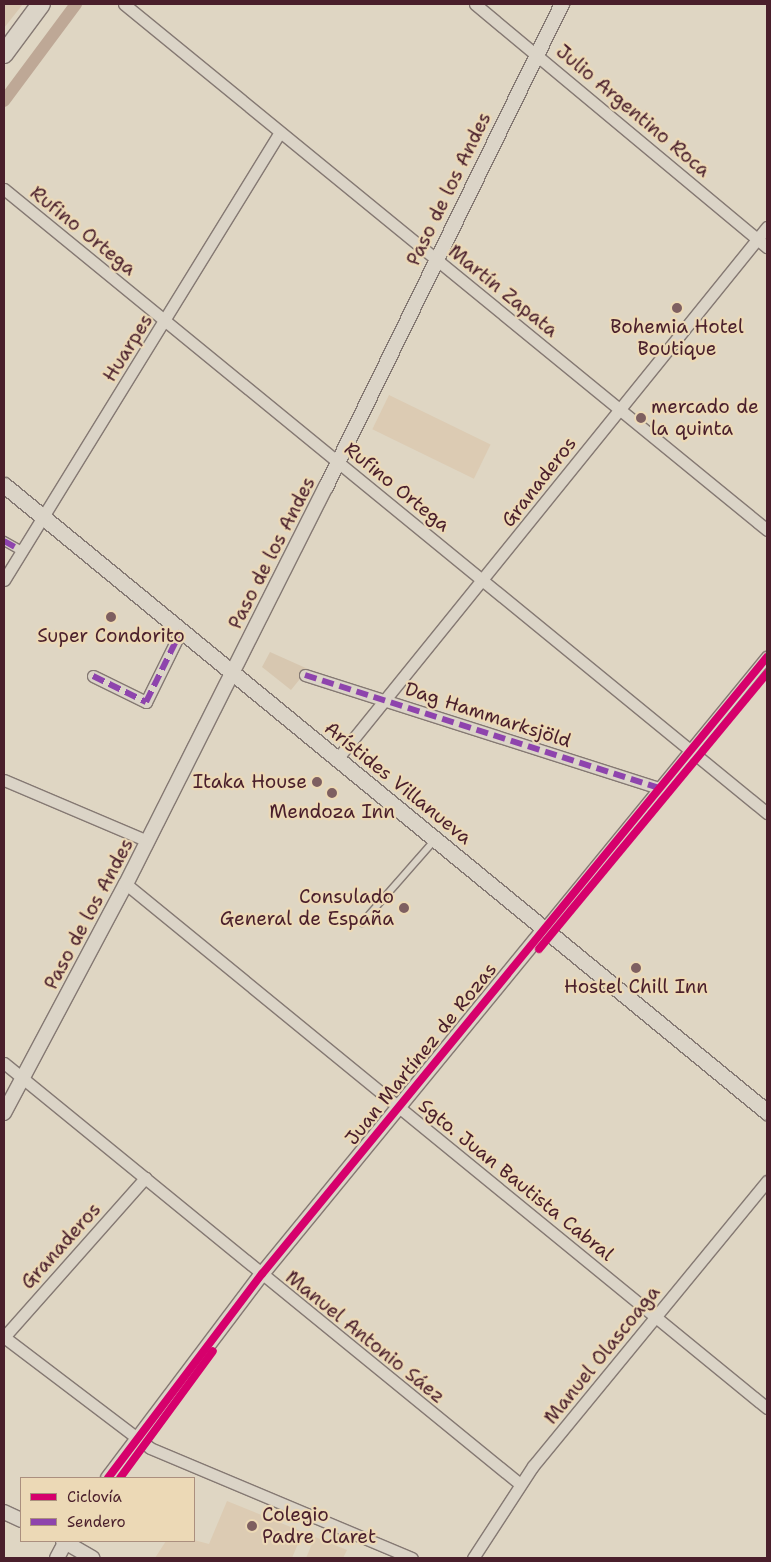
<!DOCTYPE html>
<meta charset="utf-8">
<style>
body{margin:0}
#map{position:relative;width:771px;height:1562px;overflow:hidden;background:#dfd6c3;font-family:"Shantell Sans",sans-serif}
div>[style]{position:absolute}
.built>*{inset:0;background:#dccbb3;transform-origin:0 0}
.green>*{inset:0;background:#d7c7b0}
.canal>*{height:12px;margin:-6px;padding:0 6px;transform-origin:6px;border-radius:6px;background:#bea896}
.roads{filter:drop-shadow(1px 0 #857973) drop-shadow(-1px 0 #857973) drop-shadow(0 1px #857973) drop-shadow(0 -1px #857973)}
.service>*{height:5.5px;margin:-2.75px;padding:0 2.75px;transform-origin:2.75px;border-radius:2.75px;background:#dbd4c7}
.pedestrian>*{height:8px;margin:-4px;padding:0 4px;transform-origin:4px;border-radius:4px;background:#dbd4c7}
.minor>*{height:11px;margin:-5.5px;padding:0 5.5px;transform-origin:5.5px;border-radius:5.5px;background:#dbd4c7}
.tertiary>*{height:14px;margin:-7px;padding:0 7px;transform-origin:7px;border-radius:7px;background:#dbd4c7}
.secondary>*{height:15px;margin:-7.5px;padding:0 7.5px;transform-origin:7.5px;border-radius:7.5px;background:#dbd4c7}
.primary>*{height:18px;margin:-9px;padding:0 9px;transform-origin:9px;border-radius:9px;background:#dbd4c7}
.quiet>*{height:6px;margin-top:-3px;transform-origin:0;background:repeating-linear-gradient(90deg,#8e44ad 0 12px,transparent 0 18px)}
.cycleway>*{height:8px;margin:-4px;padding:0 4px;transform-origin:4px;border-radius:4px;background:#d6006c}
.dots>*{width:14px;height:14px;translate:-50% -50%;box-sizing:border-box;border:2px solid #ecd9b6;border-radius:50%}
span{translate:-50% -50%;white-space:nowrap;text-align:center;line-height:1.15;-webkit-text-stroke:4.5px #ecd9b6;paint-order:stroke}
.street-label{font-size:19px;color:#4a1f2b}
.poi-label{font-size:19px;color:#4a1f2b}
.left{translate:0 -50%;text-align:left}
.right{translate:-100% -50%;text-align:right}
.frame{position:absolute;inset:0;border:5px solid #4a1f2b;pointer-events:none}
.legend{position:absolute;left:20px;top:1477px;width:175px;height:65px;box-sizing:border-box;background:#ecd9b6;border:1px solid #ab8f7e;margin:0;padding:6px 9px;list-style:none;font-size:15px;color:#4a1f2b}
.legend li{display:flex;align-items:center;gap:10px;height:25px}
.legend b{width:25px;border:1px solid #ab8f7e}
</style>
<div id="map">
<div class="built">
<i style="left:389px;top:395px;width:113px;height:38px;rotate:26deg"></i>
<i style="clip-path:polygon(227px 1501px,303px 1532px,292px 1558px,155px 1558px,166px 1541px,194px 1540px,209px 1544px)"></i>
<i style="clip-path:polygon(315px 1537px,347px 1550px,343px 1558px,306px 1558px)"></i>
</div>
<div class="green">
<i style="clip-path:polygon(4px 4px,23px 4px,4px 28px)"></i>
<i style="clip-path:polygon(270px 652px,308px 669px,291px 690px,262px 667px)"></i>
</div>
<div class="canal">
<i style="left:4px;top:101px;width:121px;rotate:-53.4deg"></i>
</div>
<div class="roads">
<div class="service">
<i style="left:362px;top:923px;width:109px;rotate:-48.7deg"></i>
</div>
<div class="pedestrian">
<i style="left:4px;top:541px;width:18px;rotate:29deg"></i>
</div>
<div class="minor">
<i style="left:124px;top:4px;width:831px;rotate:39.28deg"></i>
<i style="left:475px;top:4px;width:380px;rotate:39.8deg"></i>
<i style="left:4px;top:189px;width:986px;rotate:39.28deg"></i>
<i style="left:4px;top:580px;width:526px;rotate:-58.36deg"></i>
<i style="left:305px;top:675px;width:373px;rotate:17.7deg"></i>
<i style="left:93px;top:676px;width:59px;rotate:26.1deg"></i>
<i style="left:146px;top:702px;width:79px;rotate:-63.8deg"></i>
<i style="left:337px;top:759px;width:684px;rotate:-51.05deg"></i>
<i style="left:4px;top:780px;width:156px;rotate:23deg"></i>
<i style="left:126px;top:884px;width:828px;rotate:39.27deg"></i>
<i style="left:544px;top:929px;width:352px;rotate:-50.7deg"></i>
<i style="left:4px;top:1063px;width:666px;rotate:39.21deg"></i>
<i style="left:4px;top:1337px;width:183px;rotate:37.2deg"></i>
<i style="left:150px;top:1448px;width:284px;rotate:22.8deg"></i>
<i style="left:4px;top:1337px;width:213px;rotate:-48.4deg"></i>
<i style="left:473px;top:1558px;width:110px;rotate:-56.9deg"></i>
<i style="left:533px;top:1466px;width:369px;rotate:-50.6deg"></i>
</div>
<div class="tertiary">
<i style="left:4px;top:1113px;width:259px;rotate:-62deg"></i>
<i style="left:126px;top:884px;width:445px;rotate:-63.3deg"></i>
<i style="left:326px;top:487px;width:538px;rotate:-63.96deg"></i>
<i style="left:108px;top:1478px;width:256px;rotate:-53deg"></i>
<i style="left:262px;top:1274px;width:446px;rotate:-50.7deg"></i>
<i style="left:4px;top:1512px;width:19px;rotate:25deg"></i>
<i style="left:63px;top:1541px;width:34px;rotate:30deg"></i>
<i style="left:57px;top:1558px;width:19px;rotate:-62deg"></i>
</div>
<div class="secondary">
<i style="left:4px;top:485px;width:988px;rotate:39.41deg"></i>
</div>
<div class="primary">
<i style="left:4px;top:54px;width:62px;rotate:-53.5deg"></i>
</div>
</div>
<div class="quiet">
<i style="left:4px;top:541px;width:18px;rotate:29deg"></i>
<i style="left:305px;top:675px;width:373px;rotate:17.7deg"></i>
<i style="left:93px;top:676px;width:59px;rotate:26.1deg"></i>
<i style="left:146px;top:702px;width:79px;rotate:-63.8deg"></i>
</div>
<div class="cycleway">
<i style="left:539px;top:949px;width:358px;rotate:-50.4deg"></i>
<i style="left:108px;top:1478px;width:256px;rotate:-53deg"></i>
<i style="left:262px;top:1274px;width:797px;rotate:-50.7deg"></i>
<i style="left:120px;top:1478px;width:157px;rotate:-53.8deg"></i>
</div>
<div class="dots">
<i style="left:677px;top:308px;background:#7e5f60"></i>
<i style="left:641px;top:418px;background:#7e5f60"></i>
<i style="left:111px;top:617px;background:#7e5f60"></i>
<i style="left:317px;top:782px;background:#7e5f60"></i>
<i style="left:332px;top:793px;background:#7e5f60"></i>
<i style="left:404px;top:908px;background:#7e5f60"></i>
<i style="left:636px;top:968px;background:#7e5f60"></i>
<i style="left:252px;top:1526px;background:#7e5f60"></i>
</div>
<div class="street-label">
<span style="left:633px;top:111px;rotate:40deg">Julio Argentino Roca</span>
<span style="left:449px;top:189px;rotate:-64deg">Paso de los Andes</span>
<span style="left:83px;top:231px;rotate:39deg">Rufino Ortega</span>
<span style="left:503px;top:291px;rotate:39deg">Martín Zapata</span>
<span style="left:128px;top:348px;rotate:-58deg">Huarpes</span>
<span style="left:539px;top:482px;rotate:-52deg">Granaderos</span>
<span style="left:397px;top:487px;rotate:39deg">Rufino Ortega</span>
<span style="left:272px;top:553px;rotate:-63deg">Paso de los Andes</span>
<span style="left:488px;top:715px;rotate:18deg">Dag Hammarksjöld</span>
<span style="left:398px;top:783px;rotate:39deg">Arístides Villanueva</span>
<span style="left:89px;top:914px;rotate:-62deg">Paso de los Andes</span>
<span style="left:421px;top:1054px;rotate:-51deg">Juan Martínez de Rozas</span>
<span style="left:516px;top:1180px;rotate:39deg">Sgto. Juan Bautista Cabral</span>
<span style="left:61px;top:1246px;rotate:-48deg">Granaderos</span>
<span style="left:365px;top:1337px;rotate:39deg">Manuel Antonio Sáez</span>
<span style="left:602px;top:1355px;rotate:-51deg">Manuel Olascoaga</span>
</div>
<div class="poi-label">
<span style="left:677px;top:338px">Bohemia Hotel<br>Boutique</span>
<span class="left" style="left:651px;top:418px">mercado de<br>la quinta</span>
<span style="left:111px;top:636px">Super Condorito</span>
<span class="right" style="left:307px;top:782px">Itaka House</span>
<span style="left:332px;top:812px">Mendoza Inn</span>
<span class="right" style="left:394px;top:908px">Consulado<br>General de España</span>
<span style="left:636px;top:987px">Hostel Chill Inn</span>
<span class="left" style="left:262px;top:1526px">Colegio<br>Padre Claret</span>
</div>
<div class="frame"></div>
<ul class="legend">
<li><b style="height:6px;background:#d6006c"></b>Ciclovía</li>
<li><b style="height:6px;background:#8e44ad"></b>Sendero</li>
</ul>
</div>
